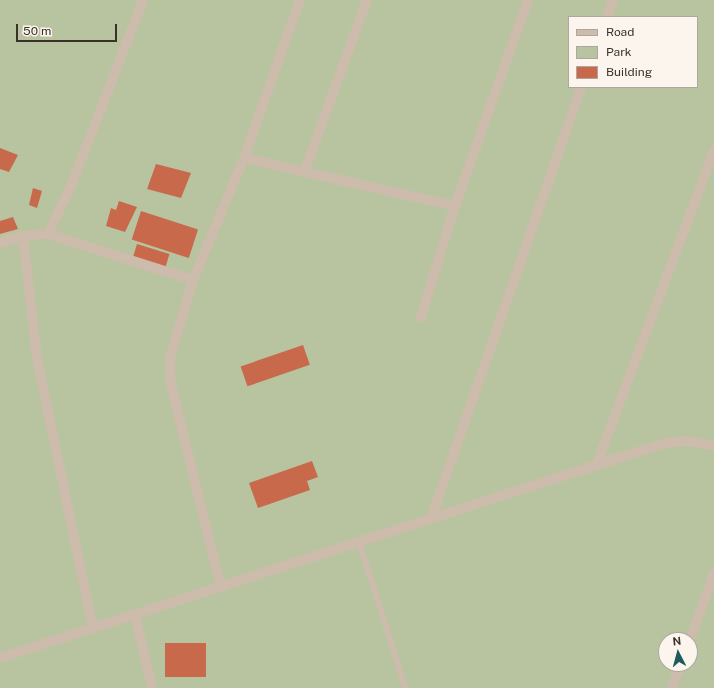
<!DOCTYPE html>
<style>
body{margin:0}
#map{position:relative;width:714px;height:688px;overflow:hidden;background:#f4ebe1;font-family:"Public Sans",sans-serif}
div>[style]{position:absolute}
.green>*{inset:0;background:#b8c4a0}
.building>*{inset:0;background:#c8694b;transform-origin:0 0}
.lane>*{height:5.5px;margin:-2.75px;padding:0 2.75px;transform-origin:2.75px;border-radius:2.75px;background:#cdbbac}
.street>*{height:10px;margin:-5px;padding:0 5px;transform-origin:5px;border-radius:5px;background:#cdbbac}
span{translate:-50% -50%;white-space:nowrap;text-align:center;line-height:1.15;-webkit-text-stroke:3.5px #fbf5ee;paint-order:stroke}
.legend{position:absolute;left:568px;top:16px;width:130px;height:72px;box-sizing:border-box;background:#fbf5ee;border:1px solid #aea6a0;margin:0;padding:5px 7px;list-style:none;font-size:12px;color:#3b302b}
.legend li{display:flex;align-items:center;gap:8px;height:20px}
.legend b{width:20px;border:1px solid #aea6a0}
.north{position:absolute;left:658px;top:632px;width:40px;height:40px;box-sizing:border-box;background:#fbf5ee;border:1px solid #aea6a0;border-radius:50%;rotate:354deg;font-size:11px;font-weight:700;line-height:16px;text-align:center;color:#3b302b}
.north::after{content:'';display:block;margin:auto;width:14px;height:18px;background:#1f5a5e;clip-path:polygon(50% 0,100% 100%,50% 72%,0 100%)}
.scale{position:absolute;left:16px;top:24px;width:101px;height:18px;box-sizing:border-box;border:2px solid #3b302b;border-top:0;padding-left:5px;font-size:12px;line-height:14px;white-space:nowrap;color:#3b302b;-webkit-text-stroke:3px #fbf5ee;paint-order:stroke}
</style>
<div id="map">
<div class="green">
<i style="clip-path:polygon(evenodd,0 0,714px 0,714px 688px,0 688px,0 0,569px 17px,697px 17px,697px 87px,569px 87px,569px 17px,0 0,666px 640px,690px 640px,690px 664px,666px 664px,666px 640px)"></i>
</div>
<div class="building">
<i style="clip-path:polygon(0 148px,18px 155px,9px 172px,0 169px)"></i>
<i style="clip-path:polygon(156px 164px,191px 173px,181px 198px,147px 189px)"></i>
<i style="clip-path:polygon(33px 188px,42px 191px,37px 208px,29px 205px)"></i>
<i style="clip-path:polygon(119px 201px,137px 207px,125px 232px,106px 226px,111px 208px,116px 210px)"></i>
<i style="left:141px;top:211px;width:60px;height:30px;rotate:18deg"></i>
<i style="clip-path:polygon(13px 217px,18px 229px,0 234px,0 221px)"></i>
<i style="left:137px;top:244px;width:34px;height:16px;rotate:17deg"></i>
<i style="left:303px;top:345px;width:21px;height:66px;rotate:71deg"></i>
<i style="clip-path:polygon(312px 461px,318px 477px,307px 481px,310px 490px,258px 508px,249px 483px)"></i>
<i style="left:165px;top:643px;width:41px;height:34px"></i>
</div>
<div class="lane">
<i style="left:360px;top:544px;width:151px;rotate:72.3deg"></i>
</div>
<div class="street">
<i style="left:607px;top:17px;width:18px;rotate:-71deg"></i>
<i style="left:244px;top:158px;width:216px;rotate:12.8deg"></i>
<i style="left:305px;top:170px;width:181px;rotate:-70deg"></i>
<i style="left:48px;top:234px;width:152px;rotate:17.6deg"></i>
<i style="left:23px;top:236px;width:123px;rotate:83.5deg"></i>
<i style="left:37px;top:358px;width:276px;rotate:78.3deg"></i>
<i style="left:0;top:243px;width:24px;rotate:-17deg"></i>
<i style="left:23px;top:236px;width:25px;rotate:-5deg"></i>
<i style="left:48px;top:234px;width:53px;rotate:-64.4deg"></i>
<i style="left:71px;top:186px;width:199px;rotate:-68.8deg"></i>
<i style="left:421px;top:317px;width:116px;rotate:-73deg"></i>
<i style="left:455px;top:206px;width:219px;rotate:-70.5deg"></i>
<i style="left:596px;top:466px;width:337px;rotate:-69.5deg"></i>
<i style="left:432px;top:516px;width:454px;rotate:-70.8deg"></i>
<i style="left:221px;top:588px;width:209px;rotate:-103.8deg"></i>
<i style="left:171px;top:385px;width:27px;rotate:-92deg"></i>
<i style="left:170px;top:358px;width:81px;rotate:-73.6deg"></i>
<i style="left:193px;top:280px;width:132px;rotate:-67.3deg"></i>
<i style="left:244px;top:158px;width:168px;rotate:-70.5deg"></i>
<i style="left:135px;top:615px;width:75px;rotate:76.9deg"></i>
<i style="left:690px;top:640px;width:71px;rotate:-70.3deg"></i>
<i style="left:0;top:658px;width:699px;rotate:-17.92deg"></i>
<i style="left:665px;top:443px;width:22px;rotate:-5deg"></i>
<i style="left:687px;top:441px;width:27px;rotate:10deg"></i>
<i style="left:672px;top:688px;width:26px;rotate:-69deg"></i>
</div>
<ul class="legend">
<li><b style="height:5px;background:#cdbbac"></b>Road</li>
<li><b style="height:11px;background:#b8c4a0"></b>Park</li>
<li><b style="height:11px;background:#c8694b"></b>Building</li>
</ul>
<div class="north">N</div>
<div class="scale">50 m</div>
</div>
